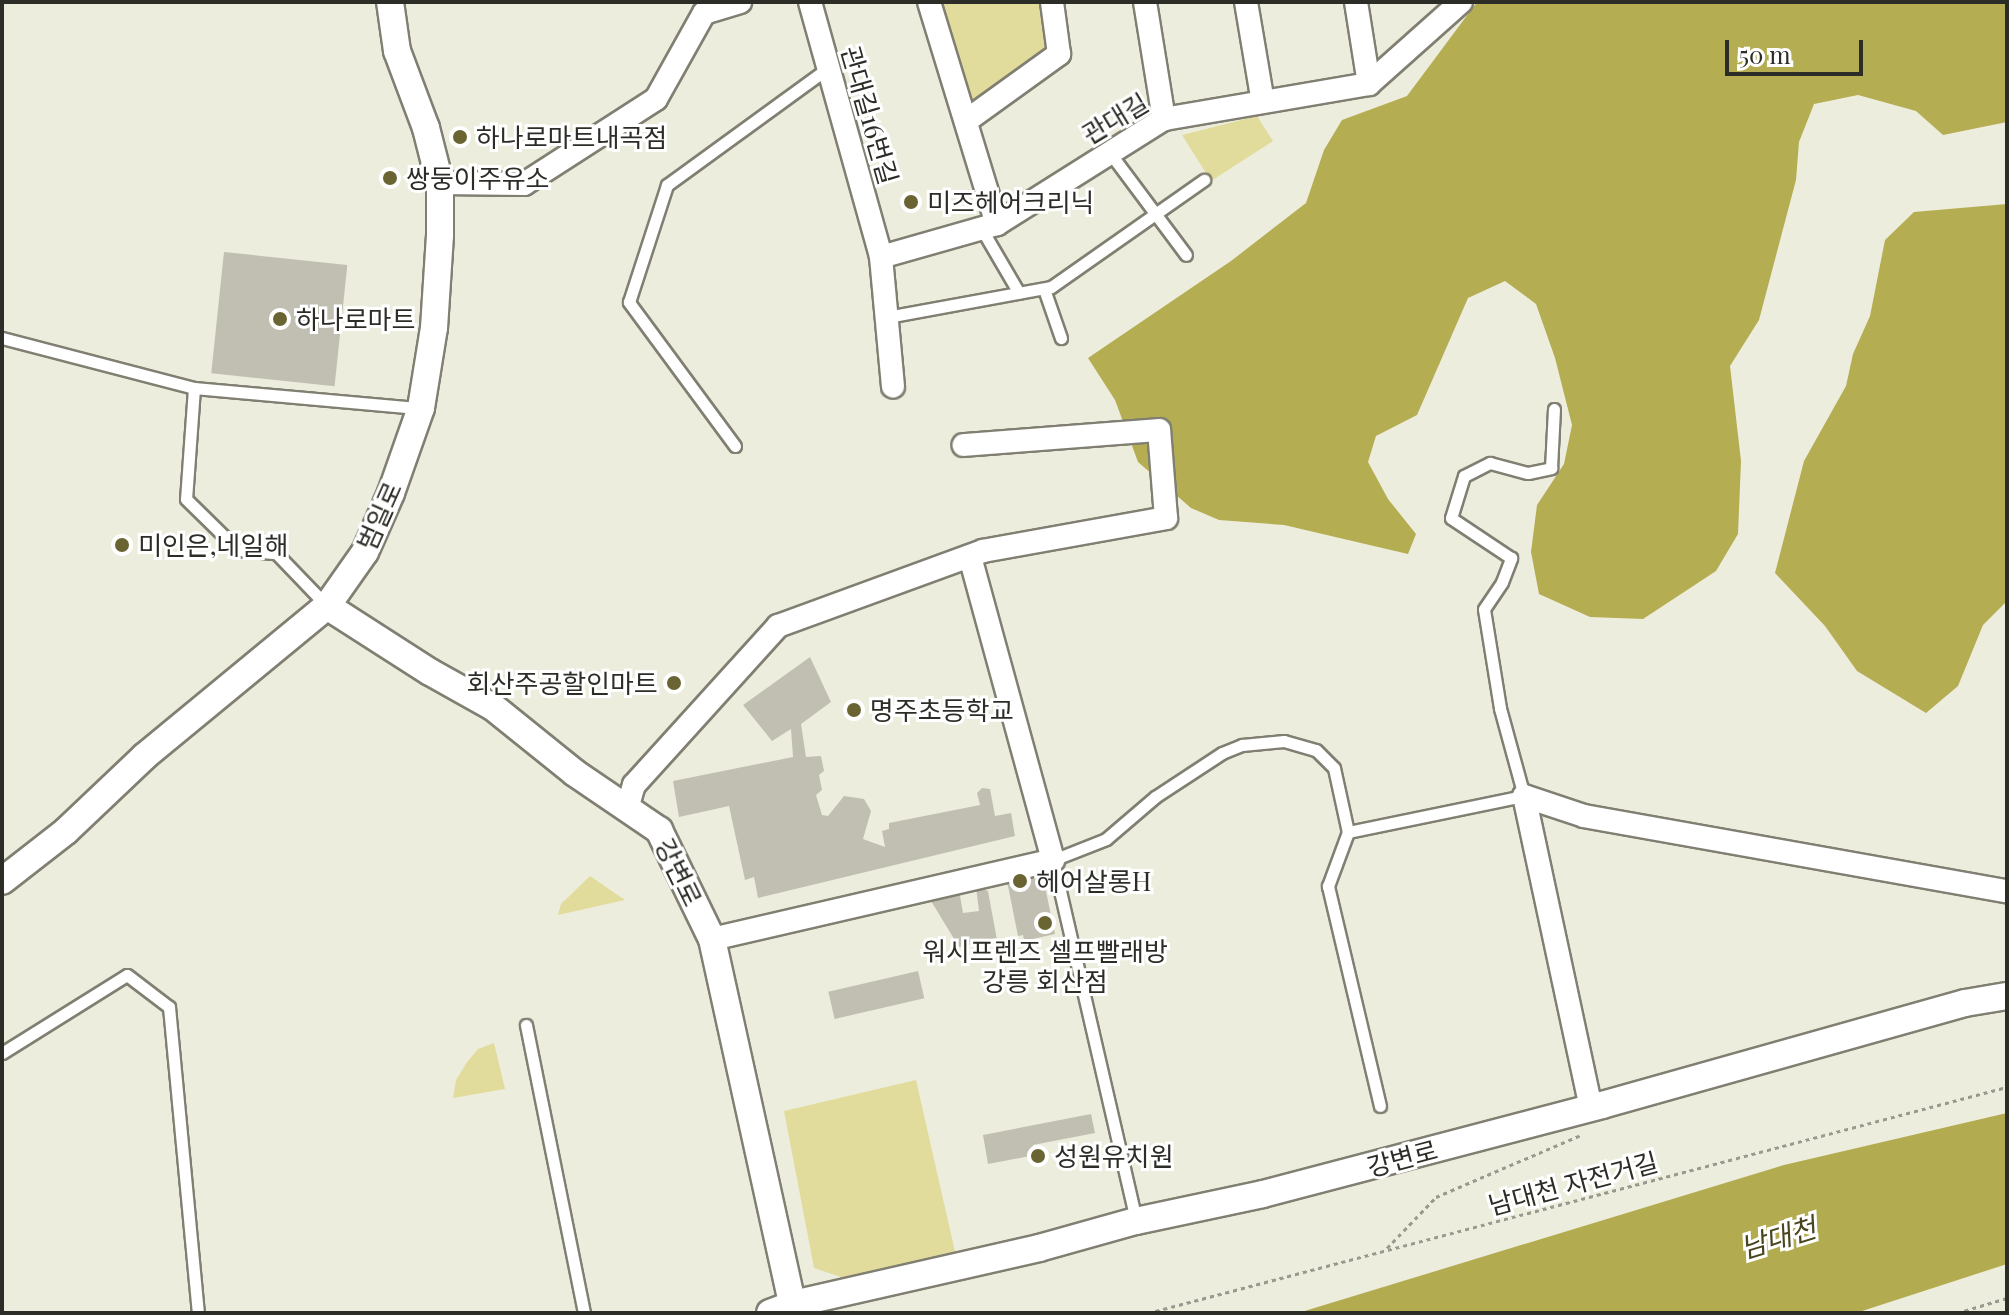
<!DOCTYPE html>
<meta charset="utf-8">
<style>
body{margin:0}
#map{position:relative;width:2009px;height:1315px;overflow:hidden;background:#ededde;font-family:"Playfair Display","Noto Sans KR",serif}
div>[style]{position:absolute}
.green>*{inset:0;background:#e2dc9c}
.forest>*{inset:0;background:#b5ad52}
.water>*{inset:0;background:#b3ab4f}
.building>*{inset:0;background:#c0bfb1;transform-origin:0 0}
.path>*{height:3px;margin-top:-1.5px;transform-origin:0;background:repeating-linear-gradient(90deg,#99998f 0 4px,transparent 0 8px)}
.roads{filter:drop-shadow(2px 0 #807f72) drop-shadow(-2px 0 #807f72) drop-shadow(0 2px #807f72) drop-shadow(0 -2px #807f72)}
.service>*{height:11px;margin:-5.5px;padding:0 5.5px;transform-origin:5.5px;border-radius:5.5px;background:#fff}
.minor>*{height:22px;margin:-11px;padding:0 11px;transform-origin:11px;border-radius:11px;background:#fff}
.tertiary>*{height:26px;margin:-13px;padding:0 13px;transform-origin:13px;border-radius:13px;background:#fff}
.dots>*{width:22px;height:22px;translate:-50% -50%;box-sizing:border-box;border:4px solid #fff;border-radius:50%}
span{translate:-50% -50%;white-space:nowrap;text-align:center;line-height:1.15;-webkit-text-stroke:6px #fff;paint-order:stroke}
.street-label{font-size:26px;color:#2d2d28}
.poi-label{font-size:26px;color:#2d2d28}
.left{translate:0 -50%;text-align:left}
.right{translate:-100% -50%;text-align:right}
.water-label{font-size:28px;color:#49461f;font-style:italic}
.frame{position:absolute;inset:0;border:4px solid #2d2d28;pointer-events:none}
.scale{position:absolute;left:1725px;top:40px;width:138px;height:36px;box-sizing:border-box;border:4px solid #2d2d28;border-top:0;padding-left:10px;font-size:24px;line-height:28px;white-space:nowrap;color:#2d2d28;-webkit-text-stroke:6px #fff;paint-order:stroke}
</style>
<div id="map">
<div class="green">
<i style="clip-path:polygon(929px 2px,1052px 2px,1059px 54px,966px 121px)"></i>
<i style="clip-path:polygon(1257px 116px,1273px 141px,1211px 181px,1182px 135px)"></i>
<i style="clip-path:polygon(590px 876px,625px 900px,558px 915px,561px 904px)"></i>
<i style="clip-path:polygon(494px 1043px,505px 1089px,453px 1098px,456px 1080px,467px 1062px,478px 1049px)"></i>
<i style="clip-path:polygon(916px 1080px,956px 1256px,853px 1281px,814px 1268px,784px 1111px)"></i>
</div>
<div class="forest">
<i style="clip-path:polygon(1477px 2px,2007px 2px,2007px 122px,1943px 135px,1916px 111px,1858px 95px,1814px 104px,1799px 142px,1796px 180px,1759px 320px,1730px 366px,1741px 461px,1738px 534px,1716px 571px,1643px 619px,1590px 617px,1539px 594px,1531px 552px,1537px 505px,1564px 464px,1572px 425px,1555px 358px,1536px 304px,1505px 281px,1468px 298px,1417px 415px,1376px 436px,1368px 462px,1388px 499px,1416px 534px,1408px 554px,1284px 525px,1219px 520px,1191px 508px,1138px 462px,1115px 400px,1088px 358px,1231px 261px,1306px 203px,1324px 150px,1342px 120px,1407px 96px)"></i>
<i style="clip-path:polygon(2007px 204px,2007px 601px,1983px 625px,1958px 686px,1926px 713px,1857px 671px,1825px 626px,1775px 573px,1804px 461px,1846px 386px,1853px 354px,1870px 316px,1885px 240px,1914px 212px)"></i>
</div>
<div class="water">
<i style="clip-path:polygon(2007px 1113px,2007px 1264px,1856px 1313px,1298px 1313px,1784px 1165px)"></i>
</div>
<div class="building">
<i style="left:224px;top:252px;width:124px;height:122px;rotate:6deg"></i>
<i style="clip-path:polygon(810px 657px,831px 702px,801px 724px,806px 757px,821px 756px,824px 771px,819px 775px,822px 790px,816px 795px,822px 815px,828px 816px,844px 796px,864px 799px,871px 811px,863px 839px,885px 847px,882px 831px,889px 829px,889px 823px,980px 805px,977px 793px,982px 788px,990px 789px,995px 816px,1011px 813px,1015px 836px,758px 898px,754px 877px,745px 880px,729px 806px,679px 817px,673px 781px,793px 757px,791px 729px,772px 741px,743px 705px)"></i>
<i style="clip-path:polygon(1035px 876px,1044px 882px,1055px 934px,1024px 941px,1023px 935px,1018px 936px,1007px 881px)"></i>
<i style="clip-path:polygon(958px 884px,963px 913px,979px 911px,976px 887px,988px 891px,997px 940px,959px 947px,931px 901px)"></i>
<i style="left:918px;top:971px;width:28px;height:92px;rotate:77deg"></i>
<i style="clip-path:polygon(1091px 1114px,1095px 1133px,1033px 1145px,1035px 1155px,988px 1164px,983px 1135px)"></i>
</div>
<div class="path">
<i style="left:1387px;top:1248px;width:71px;rotate:-46.1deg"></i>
<i style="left:1436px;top:1197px;width:158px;rotate:-23.2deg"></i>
<i style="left:1148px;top:1313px;width:888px;rotate:-14.74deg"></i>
<i style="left:1957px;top:1313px;width:52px;rotate:-16.7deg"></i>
</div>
<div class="roads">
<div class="service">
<i style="left:1110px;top:153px;width:127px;rotate:53.3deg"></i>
<i style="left:981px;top:228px;width:75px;rotate:59.7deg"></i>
<i style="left:1044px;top:289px;width:52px;rotate:70.9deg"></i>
<i style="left:887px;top:317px;width:167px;rotate:-10.4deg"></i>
<i style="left:1051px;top:287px;width:187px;rotate:-35deg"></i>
<i style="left:2px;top:338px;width:198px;rotate:14.6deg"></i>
<i style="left:194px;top:388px;width:111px;rotate:94.1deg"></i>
<i style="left:186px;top:499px;width:73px;rotate:44.4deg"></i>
<i style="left:238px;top:550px;width:38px;rotate:5deg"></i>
<i style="left:276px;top:553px;width:74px;rotate:46.1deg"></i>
<i style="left:194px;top:388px;width:227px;rotate:5.1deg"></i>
<i style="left:735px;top:446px;width:179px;rotate:-126.4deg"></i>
<i style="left:629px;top:302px;width:123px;rotate:-72deg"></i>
<i style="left:667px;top:185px;width:199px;rotate:-36deg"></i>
<i style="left:1348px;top:832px;width:180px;rotate:-11.6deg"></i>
<i style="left:1524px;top:796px;width:91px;rotate:-105.3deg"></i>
<i style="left:1500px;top:708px;width:100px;rotate:-99.2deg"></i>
<i style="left:1484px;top:609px;width:32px;rotate:-56deg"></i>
<i style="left:1502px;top:582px;width:26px;rotate:-69deg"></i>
<i style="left:1511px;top:558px;width:72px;rotate:-146.3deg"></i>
<i style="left:1451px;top:518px;width:44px;rotate:-72.8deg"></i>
<i style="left:1464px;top:476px;width:29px;rotate:-27deg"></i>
<i style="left:1490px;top:463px;width:39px;rotate:15deg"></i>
<i style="left:1528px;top:473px;width:24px;rotate:-12deg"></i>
<i style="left:1551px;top:468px;width:59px;rotate:-87.1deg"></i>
<i style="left:526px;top:1025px;width:294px;rotate:78.6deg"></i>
<i style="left:2px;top:1053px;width:147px;rotate:-32deg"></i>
<i style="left:127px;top:975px;width:53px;rotate:37.3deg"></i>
<i style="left:169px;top:1007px;width:307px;rotate:84.6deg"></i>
<i style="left:1136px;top:1220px;width:369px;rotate:-103deg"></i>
<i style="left:1053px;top:860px;width:57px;rotate:-21.6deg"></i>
<i style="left:1106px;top:839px;width:65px;rotate:-40.6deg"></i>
<i style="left:1155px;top:797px;width:80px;rotate:-33.3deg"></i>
<i style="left:1222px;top:753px;width:22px;rotate:-22deg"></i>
<i style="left:1242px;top:745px;width:42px;rotate:-5.4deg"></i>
<i style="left:1284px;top:741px;width:33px;rotate:16deg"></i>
<i style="left:1316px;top:750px;width:25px;rotate:45deg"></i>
<i style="left:1334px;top:768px;width:66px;rotate:77.7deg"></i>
<i style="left:1348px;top:832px;width:58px;rotate:110.3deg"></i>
<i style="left:1328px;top:886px;width:226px;rotate:76.7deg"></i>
</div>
<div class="minor">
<i style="left:810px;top:2px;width:265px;rotate:74.4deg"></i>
<i style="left:881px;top:257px;width:130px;rotate:84.7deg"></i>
<i style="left:929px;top:2px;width:232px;rotate:73deg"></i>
<i style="left:1145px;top:2px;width:119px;rotate:80.8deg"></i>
<i style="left:1246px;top:2px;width:101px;rotate:80.4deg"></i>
<i style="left:1356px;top:2px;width:83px;rotate:81deg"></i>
<i style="left:966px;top:121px;width:115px;rotate:-35.8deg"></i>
<i style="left:1059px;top:54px;width:52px;rotate:-97.7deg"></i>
<i style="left:440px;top:183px;width:84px;rotate:0.7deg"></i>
<i style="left:524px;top:184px;width:157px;rotate:-32.8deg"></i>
<i style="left:656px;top:99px;width:98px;rotate:-60.8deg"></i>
<i style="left:704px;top:13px;width:38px;rotate:-17deg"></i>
<i style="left:881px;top:257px;width:121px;rotate:-15.9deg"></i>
<i style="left:997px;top:224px;width:197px;rotate:-32.2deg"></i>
<i style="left:1164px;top:119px;width:208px;rotate:-9.7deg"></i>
<i style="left:1369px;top:84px;width:123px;rotate:-41.7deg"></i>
<i style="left:627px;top:809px;width:25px;rotate:-74deg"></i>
<i style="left:634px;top:785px;width:215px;rotate:-47.8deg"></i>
<i style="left:778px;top:626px;width:218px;rotate:-20.1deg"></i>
<i style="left:983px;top:551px;width:186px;rotate:-10.2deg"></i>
<i style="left:1166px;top:518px;width:88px;rotate:-94.5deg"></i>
<i style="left:1159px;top:430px;width:196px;rotate:175.6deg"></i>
<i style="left:712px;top:939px;width:350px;rotate:-13deg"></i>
<i style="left:1053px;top:860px;width:315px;rotate:-105.3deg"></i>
<i style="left:1591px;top:1108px;width:319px;rotate:-102.1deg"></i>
<i style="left:1524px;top:796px;width:63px;rotate:18.4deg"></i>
<i style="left:1584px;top:816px;width:430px;rotate:10.1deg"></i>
</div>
<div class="tertiary">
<i style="left:327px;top:606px;width:122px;rotate:32.7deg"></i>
<i style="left:430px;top:672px;width:72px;rotate:29.1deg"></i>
<i style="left:493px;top:707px;width:105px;rotate:38.8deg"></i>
<i style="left:575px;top:773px;width:102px;rotate:34.2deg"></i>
<i style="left:659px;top:830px;width:121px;rotate:64.1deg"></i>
<i style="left:712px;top:939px;width:383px;rotate:77.6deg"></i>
<i style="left:2px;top:881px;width:81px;rotate:-38deg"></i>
<i style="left:66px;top:831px;width:109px;rotate:-43.5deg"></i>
<i style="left:145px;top:756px;width:236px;rotate:-39.5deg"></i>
<i style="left:327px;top:606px;width:66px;rotate:-54.9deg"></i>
<i style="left:365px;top:552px;width:64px;rotate:-66.2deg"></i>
<i style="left:391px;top:493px;width:90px;rotate:-70.6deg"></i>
<i style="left:421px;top:408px;width:81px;rotate:-80.8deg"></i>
<i style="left:434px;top:328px;width:93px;rotate:-86.3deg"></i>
<i style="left:440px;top:235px;width:52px;rotate:-90deg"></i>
<i style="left:440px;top:183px;width:57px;rotate:-104.3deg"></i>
<i style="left:426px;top:128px;width:82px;rotate:-110.6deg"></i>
<i style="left:397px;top:51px;width:49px;rotate:-98.1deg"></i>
<i style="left:770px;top:1313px;width:25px;rotate:-21deg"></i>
<i style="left:793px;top:1304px;width:252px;rotate:-12.8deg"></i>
<i style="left:1039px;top:1248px;width:101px;rotate:-15.6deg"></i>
<i style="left:1136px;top:1221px;width:130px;rotate:-12deg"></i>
<i style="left:1263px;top:1194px;width:350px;rotate:-14.7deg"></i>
<i style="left:1602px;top:1105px;width:377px;rotate:-15.7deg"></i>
<i style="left:1965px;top:1003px;width:43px;rotate:-9.5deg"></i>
</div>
</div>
<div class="dots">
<i style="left:460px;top:137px;background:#696431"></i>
<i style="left:390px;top:178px;background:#696431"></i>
<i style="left:911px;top:202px;background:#696431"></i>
<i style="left:280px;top:319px;background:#696431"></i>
<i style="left:122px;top:545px;background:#696431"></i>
<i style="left:674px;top:683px;background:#696431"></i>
<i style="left:854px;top:710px;background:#696431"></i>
<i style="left:1020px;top:881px;background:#696431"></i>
<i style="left:1045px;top:923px;background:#696431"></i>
<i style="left:1038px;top:1156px;background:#696431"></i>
</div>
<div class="street-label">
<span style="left:870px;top:115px;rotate:74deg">관대길16번길</span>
<span style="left:1115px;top:118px;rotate:-31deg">관대길</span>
<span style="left:379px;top:516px;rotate:-66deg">범일로</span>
<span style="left:679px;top:872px;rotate:64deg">강변로</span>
<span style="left:1402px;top:1158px;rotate:-15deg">강변로</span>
<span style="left:1573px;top:1183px;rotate:-15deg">남대천 자전거길</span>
</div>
<div class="poi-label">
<span class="left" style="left:476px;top:137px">하나로마트내곡점</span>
<span class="left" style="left:406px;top:178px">쌍둥이주유소</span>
<span class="left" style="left:927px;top:202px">미즈헤어크리닉</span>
<span class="left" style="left:296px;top:319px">하나로마트</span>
<span class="left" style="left:138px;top:545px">미인은,네일해</span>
<span class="right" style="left:658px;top:683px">회산주공할인마트</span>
<span class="left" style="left:870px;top:710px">명주초등학교</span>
<span class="left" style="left:1036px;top:881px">헤어살롱H</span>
<span style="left:1045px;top:966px">워시프렌즈 셀프빨래방<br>강릉 회산점</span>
<span class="left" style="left:1054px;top:1156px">성원유치원</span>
</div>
<div class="water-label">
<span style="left:1778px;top:1237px;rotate:-17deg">남대천</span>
</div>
<div class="frame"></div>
<div class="scale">50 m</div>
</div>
